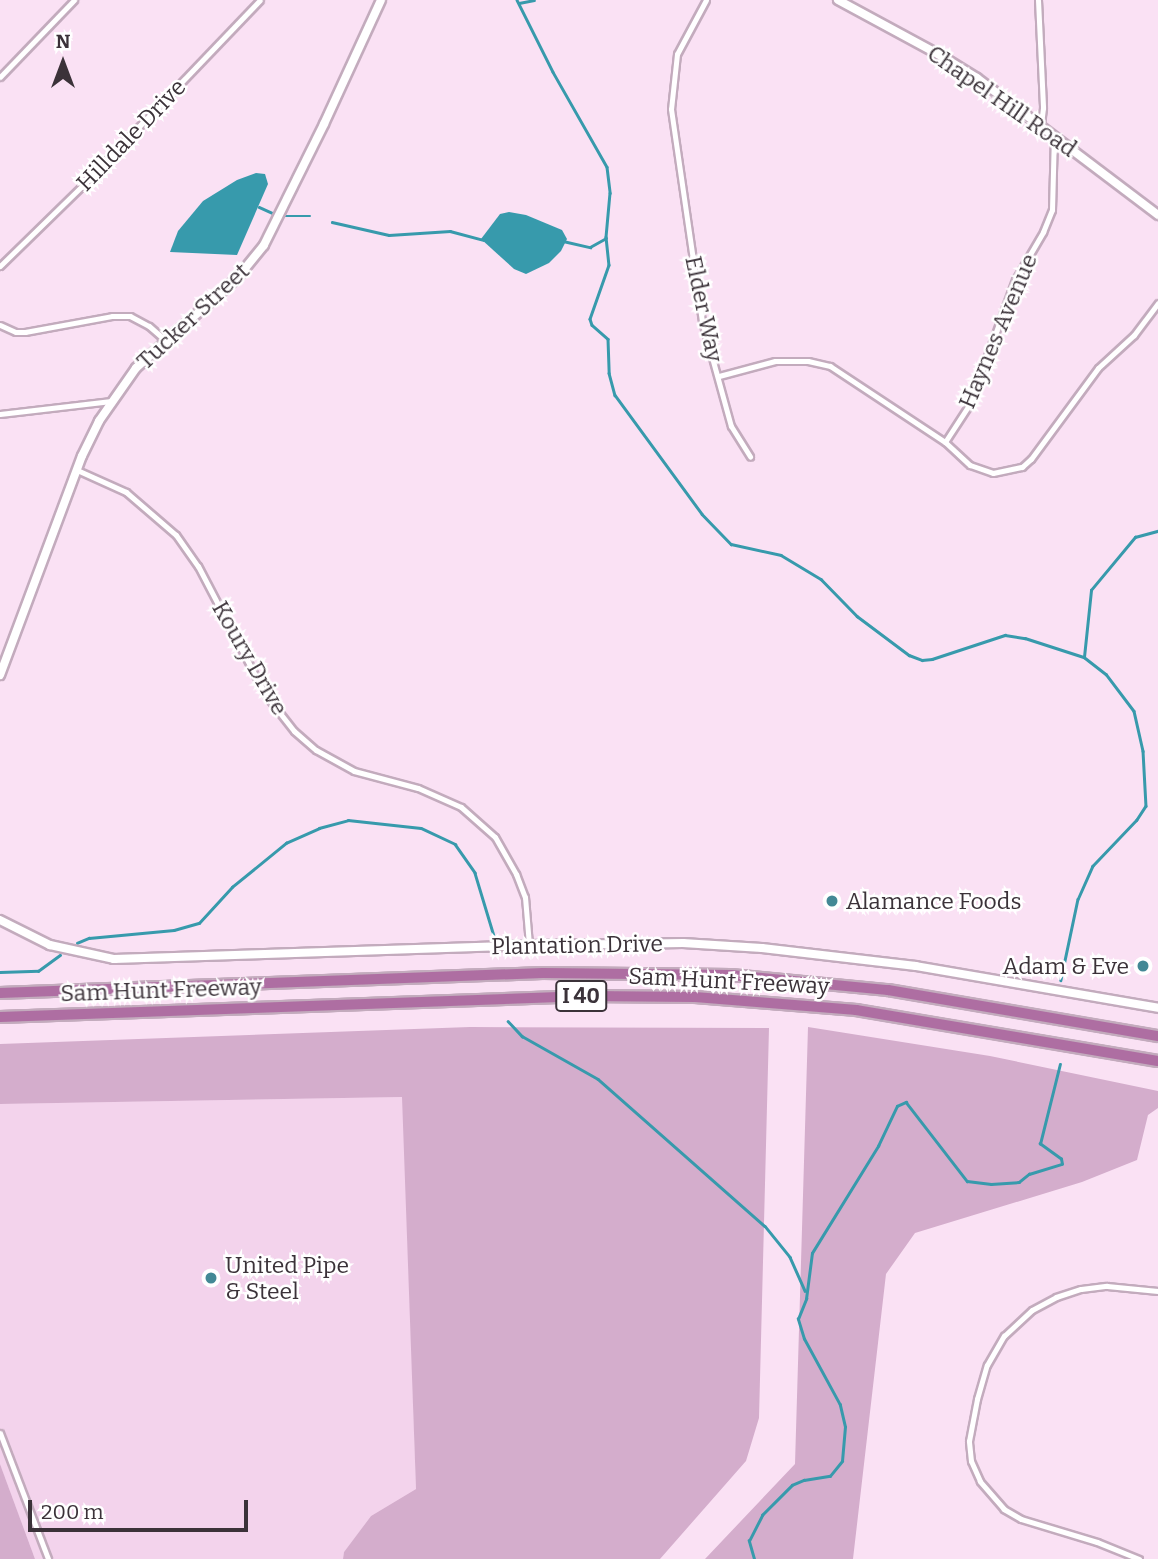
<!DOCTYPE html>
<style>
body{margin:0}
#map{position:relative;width:1158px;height:1559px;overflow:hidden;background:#fae1f4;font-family:Bitter,serif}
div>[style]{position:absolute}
.built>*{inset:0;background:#f3d3ec}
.green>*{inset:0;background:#d4adcc}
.water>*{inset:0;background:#379aac}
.stream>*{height:2.5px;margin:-1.25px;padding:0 1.25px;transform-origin:1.25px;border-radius:1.25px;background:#379aac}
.roads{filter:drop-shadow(2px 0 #c3abbd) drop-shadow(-2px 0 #c3abbd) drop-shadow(0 2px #c3abbd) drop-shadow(0 -2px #c3abbd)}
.street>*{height:5px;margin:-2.5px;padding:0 2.5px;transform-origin:2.5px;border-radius:2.5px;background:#fff}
.secondary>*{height:8px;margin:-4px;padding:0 4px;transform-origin:4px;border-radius:4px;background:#fff}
.highway>*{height:10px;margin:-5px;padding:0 5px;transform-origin:5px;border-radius:5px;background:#ae6ea2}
.dots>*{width:19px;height:19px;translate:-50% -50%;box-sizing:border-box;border:4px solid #fff;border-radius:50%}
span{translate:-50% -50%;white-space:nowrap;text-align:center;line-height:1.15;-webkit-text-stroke:5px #fff;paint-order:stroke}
.shield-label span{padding:2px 5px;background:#fff;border:2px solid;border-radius:5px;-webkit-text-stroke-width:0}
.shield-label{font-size:21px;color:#3b3239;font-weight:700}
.street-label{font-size:23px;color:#3b3239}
.poi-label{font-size:23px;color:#3b3239}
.left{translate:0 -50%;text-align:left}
.right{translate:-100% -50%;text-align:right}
.north{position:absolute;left:28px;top:28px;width:70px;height:70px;-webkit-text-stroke:5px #fff;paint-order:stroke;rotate:0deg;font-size:19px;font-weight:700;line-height:28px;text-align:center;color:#3b3239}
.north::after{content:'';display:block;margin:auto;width:24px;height:32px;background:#3b3239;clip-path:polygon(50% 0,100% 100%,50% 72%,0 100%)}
.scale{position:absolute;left:28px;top:1500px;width:220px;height:32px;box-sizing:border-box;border:4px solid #3b3239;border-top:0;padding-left:9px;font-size:21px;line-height:24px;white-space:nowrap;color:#3b3239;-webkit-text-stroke:5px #fff;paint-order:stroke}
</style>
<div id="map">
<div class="built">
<i style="clip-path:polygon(403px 1097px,416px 1489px,371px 1516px,344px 1552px,343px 1559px,35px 1559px,0 1464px,0 1104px)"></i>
</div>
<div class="green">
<i style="clip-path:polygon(470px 1027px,769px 1028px,759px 1418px,746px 1461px,660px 1559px,343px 1559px,344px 1552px,371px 1516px,416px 1489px,402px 1097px,0 1104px,0 1044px)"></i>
<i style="clip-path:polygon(808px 1027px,990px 1056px,1158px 1091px,1158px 1108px,1148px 1115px,1137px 1160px,1082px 1182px,915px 1233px,886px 1274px,853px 1559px,705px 1559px,795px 1464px)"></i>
<i style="clip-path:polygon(0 1464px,35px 1559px,0 1559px)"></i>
</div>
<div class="water">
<i style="clip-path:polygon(256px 173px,265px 174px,268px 184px,237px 255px,170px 252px,178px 231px,203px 201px,237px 180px)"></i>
<i style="clip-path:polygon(509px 212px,526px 215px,562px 230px,567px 239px,561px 251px,549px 263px,526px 274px,514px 269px,481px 239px,500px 214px)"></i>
</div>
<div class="stream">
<i style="left:517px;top:0;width:80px;rotate:63.4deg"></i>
<i style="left:553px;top:72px;width:109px;rotate:60.4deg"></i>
<i style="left:607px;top:167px;width:26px;rotate:83deg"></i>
<i style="left:610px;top:193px;width:44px;rotate:95.2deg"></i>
<i style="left:606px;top:237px;width:28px;rotate:84deg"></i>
<i style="left:609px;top:265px;width:57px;rotate:109.4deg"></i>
<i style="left:590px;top:319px;width:6px;rotate:72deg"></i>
<i style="left:592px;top:325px;width:21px;rotate:41deg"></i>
<i style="left:608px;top:339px;width:34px;rotate:88deg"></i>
<i style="left:609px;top:373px;width:23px;rotate:75deg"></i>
<i style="left:615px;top:395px;width:147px;rotate:53.8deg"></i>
<i style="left:702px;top:514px;width:42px;rotate:46deg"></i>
<i style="left:731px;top:544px;width:51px;rotate:12.4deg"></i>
<i style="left:781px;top:555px;width:47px;rotate:31deg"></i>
<i style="left:821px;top:579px;width:52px;rotate:45.8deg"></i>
<i style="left:857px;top:616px;width:65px;rotate:36.9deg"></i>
<i style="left:909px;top:655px;width:14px;rotate:21deg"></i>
<i style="left:922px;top:660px;width:10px;rotate:-6deg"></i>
<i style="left:932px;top:659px;width:77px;rotate:-18.2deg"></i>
<i style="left:1005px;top:635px;width:20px;rotate:9deg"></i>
<i style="left:1025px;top:638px;width:62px;rotate:17.9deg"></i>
<i style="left:1084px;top:657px;width:28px;rotate:38deg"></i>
<i style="left:1106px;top:674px;width:46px;rotate:52.9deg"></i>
<i style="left:1134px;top:711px;width:41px;rotate:77.3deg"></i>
<i style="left:1143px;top:751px;width:55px;rotate:86.9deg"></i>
<i style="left:1146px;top:806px;width:17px;rotate:123deg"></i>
<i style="left:1137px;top:820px;width:64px;rotate:133.7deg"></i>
<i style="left:1093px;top:866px;width:36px;rotate:114deg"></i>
<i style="left:1078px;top:899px;width:83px;rotate:101.9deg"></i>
<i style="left:519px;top:3px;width:15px;rotate:-11deg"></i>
<i style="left:259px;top:207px;width:17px;rotate:24deg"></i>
<i style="left:284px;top:216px;width:26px"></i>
<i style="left:332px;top:222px;width:58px;rotate:12.8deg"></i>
<i style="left:389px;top:235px;width:61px;rotate:-3.8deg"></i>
<i style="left:450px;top:231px;width:34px;rotate:15deg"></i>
<i style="left:563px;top:241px;width:28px;rotate:13deg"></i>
<i style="left:590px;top:247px;width:18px;rotate:-29deg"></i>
<i style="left:1084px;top:657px;width:67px;rotate:-84deg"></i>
<i style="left:1091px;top:590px;width:69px;rotate:-50.3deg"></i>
<i style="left:1135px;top:537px;width:24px;rotate:-15deg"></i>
<i style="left:77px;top:943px;width:13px;rotate:-23deg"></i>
<i style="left:89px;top:938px;width:85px;rotate:-5.4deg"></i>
<i style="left:174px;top:930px;width:26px;rotate:-16deg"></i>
<i style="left:199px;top:923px;width:49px;rotate:-47.5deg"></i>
<i style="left:232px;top:887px;width:70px;rotate:-39.2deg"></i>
<i style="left:286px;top:843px;width:36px;rotate:-24deg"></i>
<i style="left:319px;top:828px;width:30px;rotate:-15deg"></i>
<i style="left:348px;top:820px;width:73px;rotate:6.3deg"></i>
<i style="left:421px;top:828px;width:38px;rotate:25deg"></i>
<i style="left:455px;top:844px;width:35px;rotate:55deg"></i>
<i style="left:475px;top:873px;width:66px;rotate:73.2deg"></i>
<i style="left:0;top:972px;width:38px;rotate:-2deg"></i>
<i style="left:38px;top:971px;width:27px;rotate:-36deg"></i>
<i style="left:508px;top:1021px;width:21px;rotate:47deg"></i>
<i style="left:522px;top:1036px;width:87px;rotate:29.5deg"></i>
<i style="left:598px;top:1079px;width:222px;rotate:41.4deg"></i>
<i style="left:765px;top:1226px;width:40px;rotate:51deg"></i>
<i style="left:790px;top:1257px;width:37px;rotate:66deg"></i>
<i style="left:754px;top:1559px;width:19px;rotate:-106deg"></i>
<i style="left:749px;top:1541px;width:29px;rotate:-63deg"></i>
<i style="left:762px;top:1515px;width:42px;rotate:-45deg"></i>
<i style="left:792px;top:1485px;width:13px;rotate:-23deg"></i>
<i style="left:804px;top:1480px;width:26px;rotate:-9deg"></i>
<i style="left:830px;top:1476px;width:19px;rotate:-51deg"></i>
<i style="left:842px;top:1461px;width:34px;rotate:-85deg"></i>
<i style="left:845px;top:1427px;width:23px;rotate:-103deg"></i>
<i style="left:840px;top:1405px;width:75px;rotate:-118.6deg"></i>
<i style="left:804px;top:1339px;width:21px;rotate:-107deg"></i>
<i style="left:798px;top:1319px;width:22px;rotate:-68deg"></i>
<i style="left:806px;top:1299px;width:46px;rotate:-82.6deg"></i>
<i style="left:812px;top:1253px;width:126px;rotate:-58.3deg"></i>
<i style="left:878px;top:1146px;width:44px;rotate:-64.6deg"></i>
<i style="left:897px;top:1106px;width:10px;rotate:-24deg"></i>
<i style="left:906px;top:1102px;width:100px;rotate:52.3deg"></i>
<i style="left:967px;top:1181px;width:24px;rotate:7deg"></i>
<i style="left:991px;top:1184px;width:28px;rotate:-4deg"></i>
<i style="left:1019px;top:1182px;width:13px;rotate:-39deg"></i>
<i style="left:1029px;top:1174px;width:34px;rotate:-17deg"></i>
<i style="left:1062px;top:1164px;width:5px;rotate:-101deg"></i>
<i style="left:1061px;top:1159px;width:26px;rotate:-144deg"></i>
<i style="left:1040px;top:1144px;width:82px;rotate:-76deg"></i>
</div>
<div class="roads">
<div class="street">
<i style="left:706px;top:0;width:61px;rotate:118.2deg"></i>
<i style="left:677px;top:54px;width:55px;rotate:96.2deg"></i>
<i style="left:671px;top:109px;width:214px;rotate:81.7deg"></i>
<i style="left:702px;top:321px;width:109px;rotate:74.6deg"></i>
<i style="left:731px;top:426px;width:36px;rotate:58deg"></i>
<i style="left:1038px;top:0;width:108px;rotate:87.3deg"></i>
<i style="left:1043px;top:108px;width:17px;rotate:97deg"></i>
<i style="left:0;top:77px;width:107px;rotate:-46.1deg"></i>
<i style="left:0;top:266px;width:122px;rotate:-44.3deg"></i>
<i style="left:87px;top:181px;width:250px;rotate:-46.3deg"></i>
<i style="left:0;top:325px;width:17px;rotate:24deg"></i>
<i style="left:16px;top:332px;width:9px"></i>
<i style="left:25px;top:332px;width:88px;rotate:-10.4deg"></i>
<i style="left:112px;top:316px;width:18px"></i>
<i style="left:130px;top:316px;width:21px;rotate:28deg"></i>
<i style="left:149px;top:326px;width:21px;rotate:41deg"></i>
<i style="left:719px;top:376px;width:58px;rotate:-15deg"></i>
<i style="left:775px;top:361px;width:33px"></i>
<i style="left:808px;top:361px;width:23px;rotate:13deg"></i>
<i style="left:830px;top:366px;width:138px;rotate:33.5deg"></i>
<i style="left:945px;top:442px;width:34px;rotate:43deg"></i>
<i style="left:970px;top:465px;width:24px;rotate:19deg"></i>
<i style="left:993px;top:473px;width:30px;rotate:-12deg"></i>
<i style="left:1022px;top:467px;width:12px;rotate:-42deg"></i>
<i style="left:1031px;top:459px;width:113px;rotate:-53.6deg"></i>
<i style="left:1098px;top:368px;width:49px;rotate:-42.5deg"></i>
<i style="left:1134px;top:335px;width:40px;rotate:-53deg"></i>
<i style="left:0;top:414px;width:112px;rotate:-6.7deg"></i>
<i style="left:945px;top:442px;width:44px;rotate:-57deg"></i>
<i style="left:969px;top:405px;width:133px;rotate:-69.8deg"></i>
<i style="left:1015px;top:280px;width:56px;rotate:-59.7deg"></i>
<i style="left:1043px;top:232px;width:24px;rotate:-68deg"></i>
<i style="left:1052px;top:210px;width:75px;rotate:-88.5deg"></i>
<i style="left:77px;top:470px;width:54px;rotate:24.2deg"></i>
<i style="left:126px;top:492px;width:66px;rotate:40.7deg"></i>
<i style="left:176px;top:535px;width:38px;rotate:55deg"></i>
<i style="left:198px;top:566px;width:144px;rotate:62.4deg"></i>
<i style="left:265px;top:694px;width:47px;rotate:51.9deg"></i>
<i style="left:294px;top:731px;width:29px;rotate:41deg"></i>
<i style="left:316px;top:750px;width:43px;rotate:28.9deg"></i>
<i style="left:354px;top:771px;width:66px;rotate:14.9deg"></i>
<i style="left:418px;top:788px;width:47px;rotate:23.8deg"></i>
<i style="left:461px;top:807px;width:45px;rotate:41.4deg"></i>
<i style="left:495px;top:837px;width:43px;rotate:60.4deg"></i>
<i style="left:516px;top:874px;width:25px;rotate:69deg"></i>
<i style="left:525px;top:897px;width:48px;rotate:85.2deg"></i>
<i style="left:0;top:1433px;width:135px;rotate:69.1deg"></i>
<i style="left:1139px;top:1559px;width:45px;rotate:-158deg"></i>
<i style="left:1097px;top:1542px;width:79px;rotate:-163.2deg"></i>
<i style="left:1021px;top:1519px;width:20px;rotate:-150deg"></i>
<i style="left:1004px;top:1509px;width:37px;rotate:-131deg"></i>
<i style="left:980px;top:1481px;width:22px;rotate:-114deg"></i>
<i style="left:971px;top:1461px;width:20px;rotate:-96deg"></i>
<i style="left:969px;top:1441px;width:43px;rotate:-79.2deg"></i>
<i style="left:977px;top:1399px;width:35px;rotate:-74deg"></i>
<i style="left:987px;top:1365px;width:34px;rotate:-60deg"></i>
<i style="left:1004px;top:1336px;width:38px;rotate:-43deg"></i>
<i style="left:1032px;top:1310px;width:27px;rotate:-28deg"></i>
<i style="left:1056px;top:1297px;width:26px;rotate:-18deg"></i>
<i style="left:1081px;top:1289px;width:26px;rotate:-7deg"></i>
<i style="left:1107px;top:1286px;width:51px;rotate:5.6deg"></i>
</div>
<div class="secondary">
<i style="left:838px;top:0;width:114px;rotate:28.4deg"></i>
<i style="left:938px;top:54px;width:46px;rotate:31.6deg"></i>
<i style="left:977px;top:78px;width:227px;rotate:37.1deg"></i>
<i style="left:0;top:675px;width:234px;rotate:-69.5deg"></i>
<i style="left:82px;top:456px;width:39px;rotate:-64deg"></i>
<i style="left:99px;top:421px;width:65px;rotate:-55.1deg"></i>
<i style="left:136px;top:368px;width:137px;rotate:-41.7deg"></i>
<i style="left:238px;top:277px;width:41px;rotate:-50.9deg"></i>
<i style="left:264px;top:245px;width:135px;rotate:-63.6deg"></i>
<i style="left:324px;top:124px;width:136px;rotate:-65.3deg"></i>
<i style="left:0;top:920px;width:56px;rotate:26.6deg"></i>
<i style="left:50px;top:945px;width:66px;rotate:12.3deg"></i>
<i style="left:114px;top:959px;width:415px;rotate:-1.9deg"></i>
<i style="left:529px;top:945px;width:154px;rotate:-0.7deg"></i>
<i style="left:683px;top:943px;width:79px;rotate:3.6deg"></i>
<i style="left:762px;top:948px;width:155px;rotate:6.7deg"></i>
<i style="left:916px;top:966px;width:246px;rotate:9.8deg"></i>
</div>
<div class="highway">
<i style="left:0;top:993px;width:543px;rotate:-2.11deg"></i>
<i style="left:543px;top:973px;width:188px;rotate:0.6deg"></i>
<i style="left:731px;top:975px;width:158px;rotate:5.5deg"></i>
<i style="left:888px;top:990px;width:274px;rotate:9.7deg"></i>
<i style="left:0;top:1017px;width:587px;rotate:-2.05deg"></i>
<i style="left:587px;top:996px;width:108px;rotate:0.5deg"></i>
<i style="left:695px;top:997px;width:162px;rotate:4.6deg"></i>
<i style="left:856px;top:1010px;width:306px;rotate:9.6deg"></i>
</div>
</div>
<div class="dots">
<i style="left:832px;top:901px;background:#438895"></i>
<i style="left:1143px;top:966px;background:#438895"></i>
<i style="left:211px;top:1278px;background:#438895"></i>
</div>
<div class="shield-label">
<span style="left:581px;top:996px">I 40</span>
</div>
<div class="street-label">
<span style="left:1002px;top:101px;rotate:35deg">Chapel Hill Road</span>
<span style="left:131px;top:135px;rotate:-46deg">Hilldale Drive</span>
<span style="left:704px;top:309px;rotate:78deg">Elder Way</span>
<span style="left:193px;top:316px;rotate:-43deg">Tucker Street</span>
<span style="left:998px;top:331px;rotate:-67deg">Haynes Avenue</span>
<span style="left:250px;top:658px;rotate:60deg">Koury Drive</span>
<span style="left:577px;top:945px;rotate:-1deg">Plantation Drive</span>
<span style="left:729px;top:981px;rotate:3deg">Sam Hunt Freeway</span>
<span style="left:161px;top:990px;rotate:-2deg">Sam Hunt Freeway</span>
</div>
<div class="poi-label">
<span class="left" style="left:846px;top:901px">Alamance Foods</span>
<span class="right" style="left:1129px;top:966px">Adam &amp; Eve</span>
<span class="left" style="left:225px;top:1278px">United Pipe<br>&amp; Steel</span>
</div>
<div class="north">N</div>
<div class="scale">200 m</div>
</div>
